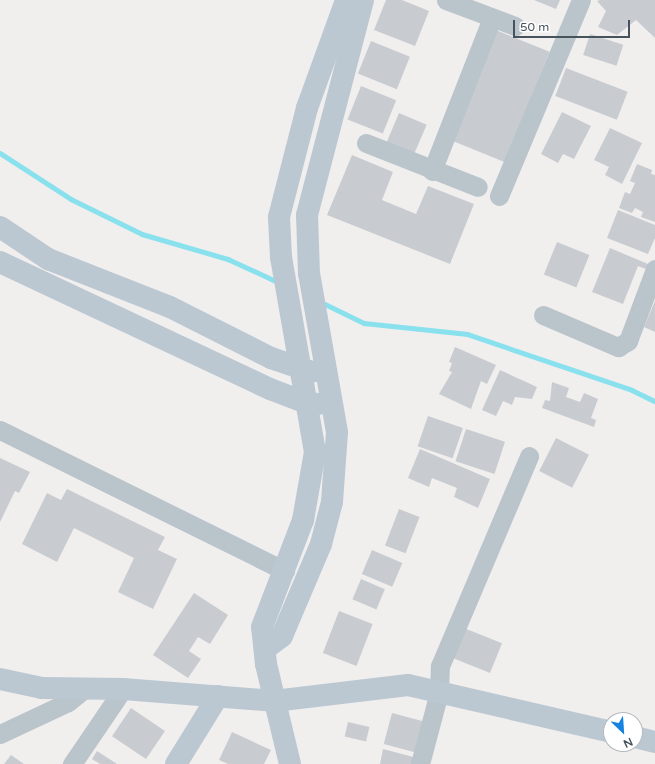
<!DOCTYPE html>
<style>
body{margin:0}
#map{position:relative;width:655px;height:764px;overflow:hidden;background:#f1eeee;font-family:"Varela Round",sans-serif}
div>[style]{position:absolute}
.stream>*{height:4.5px;margin:-2.25px;padding:0 2.25px;transform-origin:2.25px;border-radius:2.25px;background:#88e1ed}
.building>*{inset:0;background:#c8ccd1;transform-origin:0 0}
.street>*{height:19px;margin:-9.5px;padding:0 9.5px;transform-origin:9.5px;border-radius:9.5px;background:#b9c4cb}
.secondary>*{height:22px;margin:-11px;padding:0 11px;transform-origin:11px;border-radius:11px;background:#bbc8d2}
span{translate:-50% -50%;white-space:nowrap;text-align:center;line-height:1.15;-webkit-text-stroke:3.5px #fff;paint-order:stroke}
.north{position:absolute;left:603px;top:712px;width:40px;height:40px;box-sizing:border-box;background:#fff;border:1px solid #b5babe;border-radius:50%;rotate:155deg;font-size:11px;font-weight:700;line-height:16px;text-align:center;color:#46535c}
.north::after{content:'';display:block;margin:auto;width:14px;height:18px;background:#1682e2;clip-path:polygon(50% 0,100% 100%,50% 72%,0 100%)}
.scale{position:absolute;left:513px;top:20px;width:117px;height:18px;box-sizing:border-box;border:2px solid #46535c;border-top:0;padding-left:5px;font-size:12px;line-height:14px;white-space:nowrap;color:#46535c;-webkit-text-stroke:3px #fff;paint-order:stroke}
</style>
<div id="map">
<div class="stream">
<i style="left:0;top:153px;width:85px;rotate:32.9deg"></i>
<i style="left:71px;top:199px;width:79px;rotate:26.2deg"></i>
<i style="left:142px;top:234px;width:90px;rotate:16.2deg"></i>
<i style="left:228px;top:259px;width:55px;rotate:24.7deg"></i>
<i style="left:321px;top:302px;width:48px;rotate:26deg"></i>
<i style="left:364px;top:323px;width:104px;rotate:6.1deg"></i>
<i style="left:467px;top:334px;width:174px;rotate:18.7deg"></i>
<i style="left:632px;top:390px;width:25px;rotate:26deg"></i>
</div>
<div class="building">
<i style="clip-path:polygon(386px 0,402px 0,429px 11px,415px 46px,374px 30px)"></i>
<i style="clip-path:polygon(534px 0,560px 0,556px 9px)"></i>
<i style="clip-path:polygon(655px 0,655px 38px,636px 20px,617px 35px,598px 27px,606px 11px,597px 1px,600px 0)"></i>
<i style="left:493px;top:29px;width:61px;height:119px;rotate:22deg"></i>
<i style="left:590px;top:34px;width:35px;height:22px;rotate:18deg"></i>
<i style="left:371px;top:41px;width:42px;height:35px;rotate:22deg"></i>
<i style="left:566px;top:68px;width:66px;height:30px;rotate:21deg"></i>
<i style="left:361px;top:86px;width:38px;height:36px;rotate:22deg"></i>
<i style="clip-path:polygon(562px 112px,591px 126px,574px 159px,563px 154px,558px 163px,541px 154px)"></i>
<i style="left:399px;top:113px;width:30px;height:33px;rotate:23deg"></i>
<i style="clip-path:polygon(610px 128px,642px 143px,622px 184px,605px 175px,609px 167px,594px 160px)"></i>
<i style="clip-path:polygon(352px 155px,393px 172px,382px 200px,416px 214px,428px 186px,474px 204px,450px 264px,327px 215px)"></i>
<i style="clip-path:polygon(637px 164px,652px 170px,651px 174px,655px 175px,655px 222px,641px 217px,643px 212px,635px 208px,632px 213px,619px 208px,625px 192px,630px 194px,635px 183px,630px 181px)"></i>
<i style="clip-path:polygon(618px 210px,655px 225px,655px 238px,648px 254px,607px 238px)"></i>
<i style="left:557px;top:242px;width:35px;height:35px;rotate:22deg"></i>
<i style="clip-path:polygon(610px 248px,648px 264px,646px 269px,638px 266px,623px 304px,592px 292px)"></i>
<i style="clip-path:polygon(655px 301px,655px 332px,644px 327px)"></i>
<i style="clip-path:polygon(455px 347px,496px 365px,487px 384px,481px 381px,471px 409px,439px 394px,452px 372px,449px 371px,452px 363px,449px 362px)"></i>
<i style="clip-path:polygon(500px 370px,537px 387px,532px 399px,515px 397px,512px 405px,503px 401px,496px 416px,482px 410px)"></i>
<i style="clip-path:polygon(552px 382px,569px 388px,566px 397px,580px 402px,584px 393px,598px 399px,591px 418px,596px 420px,594px 427px,542px 408px,545px 400px,550px 401px)"></i>
<i style="left:428px;top:416px;width:37px;height:32px;rotate:19deg"></i>
<i style="left:466px;top:429px;width:41px;height:34px;rotate:18deg"></i>
<i style="left:556px;top:438px;width:37px;height:37px;rotate:27deg"></i>
<i style="clip-path:polygon(420px 449px,490px 479px,478px 508px,454px 497px,457px 488px,432px 478px,429px 487px,408px 478px)"></i>
<i style="clip-path:polygon(0 458px,30px 472px,19px 493px,15px 491px,0 522px)"></i>
<i style="clip-path:polygon(67px 489px,165px 537px,158px 550px,177px 559px,153px 609px,118px 592px,134px 558px,74px 528px,57px 562px,22px 544px,47px 493px,61px 500px)"></i>
<i style="left:399px;top:509px;width:22px;height:39px;rotate:21deg"></i>
<i style="left:372px;top:550px;width:33px;height:26px;rotate:23deg"></i>
<i style="left:361px;top:579px;width:26px;height:22px;rotate:23deg"></i>
<i style="clip-path:polygon(194px 593px,228px 615px,210px 644px,198px 637px,189px 651px,201px 659px,188px 678px,153px 655px)"></i>
<i style="left:339px;top:611px;width:36px;height:45px;rotate:21deg"></i>
<i style="left:464px;top:628px;width:41px;height:32px;rotate:22deg"></i>
<i style="left:131px;top:708px;width:41px;height:34px;rotate:34deg"></i>
<i style="left:392px;top:713px;width:35px;height:32px;rotate:15deg"></i>
<i style="left:348px;top:722px;width:22px;height:15px;rotate:13deg"></i>
<i style="clip-path:polygon(232px 732px,271px 750px,264px 764px,228px 764px,219px 760px)"></i>
<i style="clip-path:polygon(383px 749px,417px 758px,416px 764px,380px 764px)"></i>
<i style="clip-path:polygon(97px 751px,117px 764px,100px 764px,92px 759px)"></i>
<i style="clip-path:polygon(11px 755px,24px 764px,4px 764px)"></i>
</div>
<div class="street">
<i style="left:446px;top:0;width:74px;rotate:20.6deg"></i>
<i style="left:366px;top:143px;width:120px;rotate:21.4deg"></i>
<i style="left:432px;top:171px;width:164px;rotate:-68.6deg"></i>
<i style="left:499px;top:196px;width:212px;rotate:-67.3deg"></i>
<i style="left:543px;top:315px;width:82px;rotate:23.1deg"></i>
<i style="left:618px;top:347px;width:12px;rotate:-31deg"></i>
<i style="left:628px;top:341px;width:77px;rotate:-69.4deg"></i>
<i style="left:0;top:430px;width:318px;rotate:26.3deg"></i>
<i style="left:0;top:734px;width:75px;rotate:-25.2deg"></i>
<i style="left:68px;top:702px;width:21px;rotate:-39deg"></i>
<i style="left:72px;top:764px;width:91px;rotate:-55.8deg"></i>
<i style="left:420px;top:764px;width:74px;rotate:-75.2deg"></i>
<i style="left:439px;top:692px;width:26px;rotate:-88deg"></i>
<i style="left:440px;top:666px;width:228px;rotate:-67deg"></i>
</div>
<div class="secondary">
<i style="left:0;top:227px;width:58px;rotate:33.7deg"></i>
<i style="left:48px;top:259px;width:131px;rotate:21.5deg"></i>
<i style="left:170px;top:307px;width:113px;rotate:26.8deg"></i>
<i style="left:271px;top:358px;width:43px;rotate:18.9deg"></i>
<i style="left:0;top:262px;width:298px;rotate:25.2deg"></i>
<i style="left:270px;top:389px;width:40px;rotate:21deg"></i>
<i style="left:307px;top:403px;width:11px;rotate:5deg"></i>
<i style="left:265px;top:649px;width:21px;rotate:-37deg"></i>
<i style="left:282px;top:636px;width:100px;rotate:-67deg"></i>
<i style="left:321px;top:544px;width:43px;rotate:-75.3deg"></i>
<i style="left:332px;top:502px;width:70px;rotate:-85.9deg"></i>
<i style="left:337px;top:432px;width:160px;rotate:-100deg"></i>
<i style="left:309px;top:274px;width:59px;rotate:-91.9deg"></i>
<i style="left:307px;top:215px;width:222px;rotate:-75.4deg"></i>
<i style="left:0;top:679px;width:43px;rotate:12.1deg"></i>
<i style="left:42px;top:688px;width:81px;rotate:0.7deg"></i>
<i style="left:123px;top:689px;width:151px;rotate:4.5deg"></i>
<i style="left:274px;top:701px;width:135px;rotate:-6.8deg"></i>
<i style="left:408px;top:685px;width:208px;rotate:13deg"></i>
<i style="left:635px;top:737px;width:21px;rotate:14deg"></i>
<i style="left:176px;top:764px;width:80px;rotate:-58.3deg"></i>
<i style="left:290px;top:764px;width:103px;rotate:-103.5deg"></i>
<i style="left:266px;top:664px;width:37px;rotate:-96deg"></i>
<i style="left:262px;top:627px;width:115px;rotate:-69deg"></i>
<i style="left:303px;top:520px;width:69px;rotate:-80deg"></i>
<i style="left:315px;top:452px;width:198px;rotate:-99.9deg"></i>
<i style="left:281px;top:257px;width:40px;rotate:-92.9deg"></i>
<i style="left:279px;top:217px;width:113px;rotate:-75.6deg"></i>
<i style="left:307px;top:108px;width:115px;rotate:-70.1deg"></i>
</div>
<div class="north">N</div>
<div class="scale">50 m</div>
</div>
